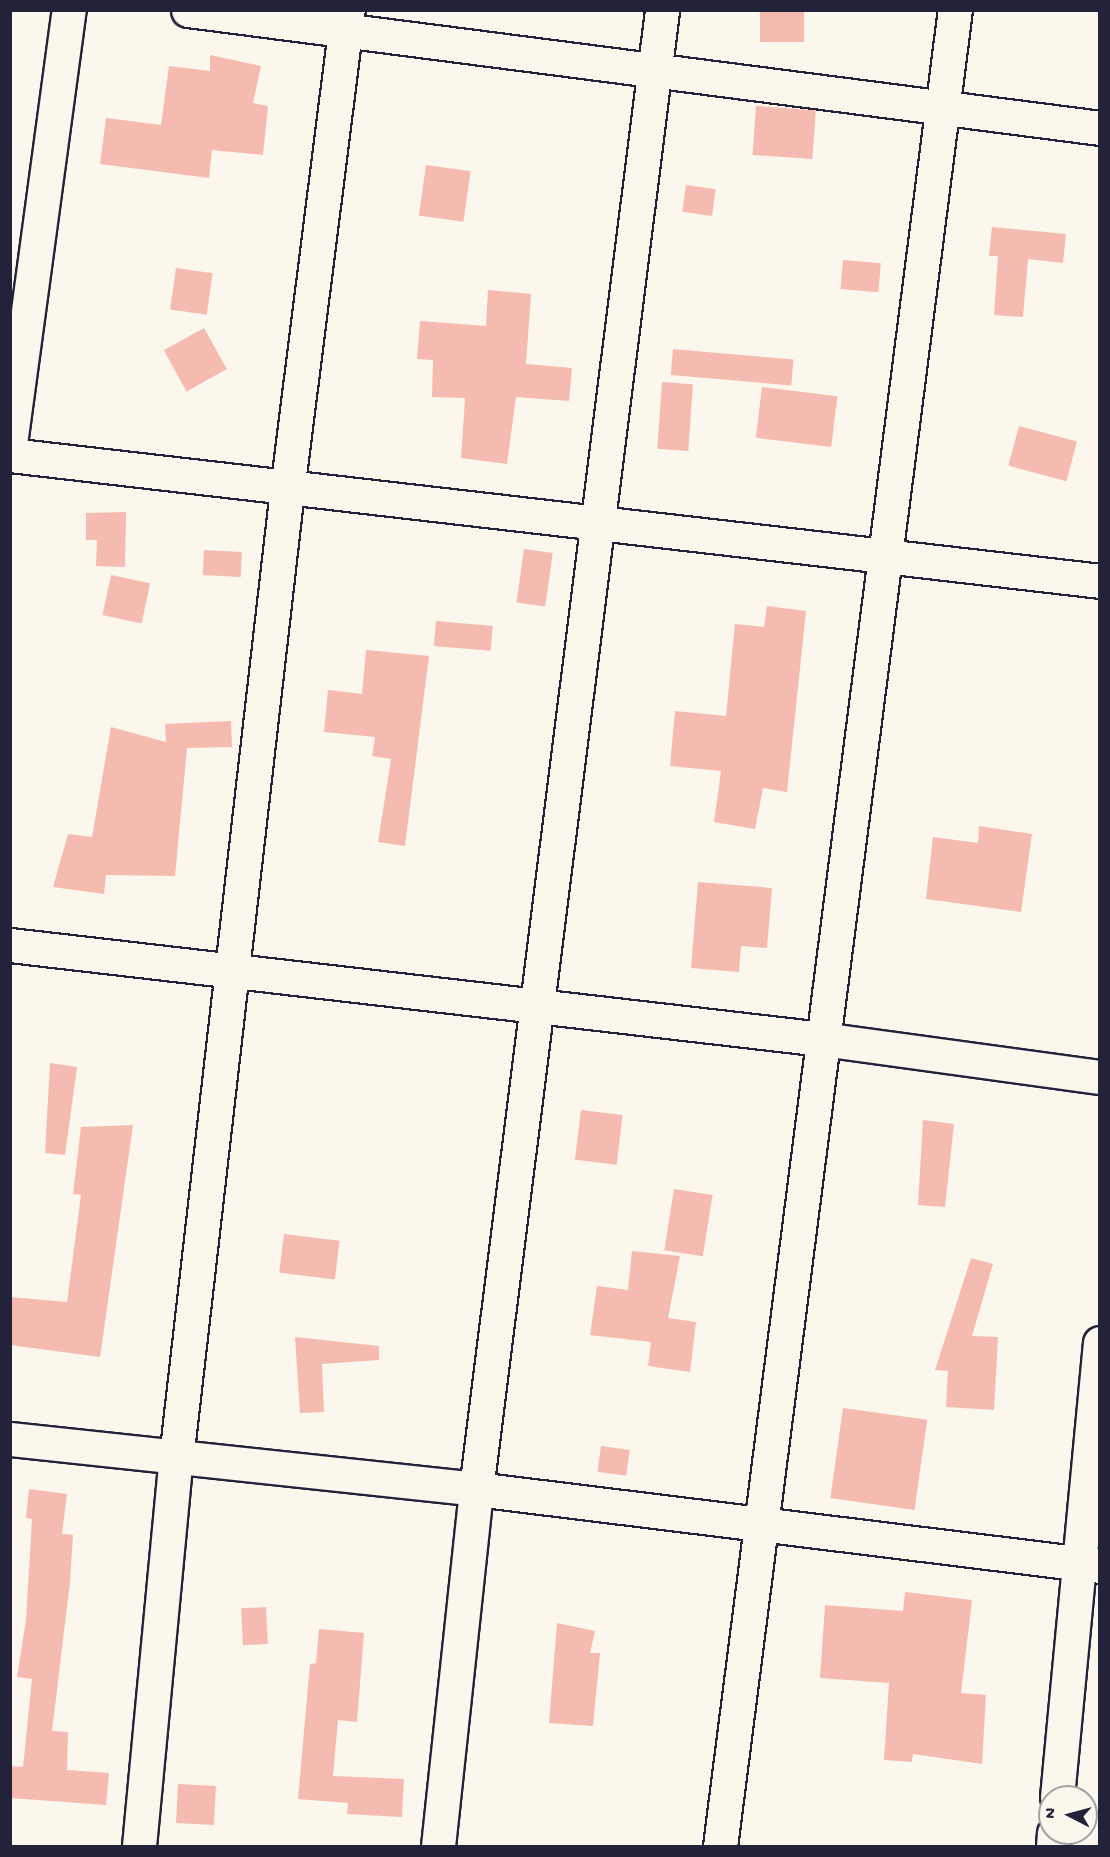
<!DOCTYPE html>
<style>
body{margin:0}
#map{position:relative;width:1110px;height:1857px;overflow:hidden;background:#fbf7ec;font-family:"Gochi Hand",sans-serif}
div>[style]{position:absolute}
.building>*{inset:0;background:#f6bbb0;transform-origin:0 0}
.roads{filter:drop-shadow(2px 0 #22223b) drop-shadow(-2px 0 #22223b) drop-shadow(0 2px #22223b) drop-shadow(0 -2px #22223b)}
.minor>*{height:33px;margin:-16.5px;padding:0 16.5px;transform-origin:16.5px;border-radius:16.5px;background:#fbf7ec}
span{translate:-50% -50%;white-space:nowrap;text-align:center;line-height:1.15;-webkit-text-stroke:6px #fbf7ec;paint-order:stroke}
.frame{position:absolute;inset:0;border:12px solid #22223b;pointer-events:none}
.north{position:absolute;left:1038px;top:1785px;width:60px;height:60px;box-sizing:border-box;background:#fbf7ec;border:2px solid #a4a2a5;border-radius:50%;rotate:276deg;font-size:16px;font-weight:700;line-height:24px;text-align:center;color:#22223b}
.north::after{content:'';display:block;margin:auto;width:21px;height:27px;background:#22223b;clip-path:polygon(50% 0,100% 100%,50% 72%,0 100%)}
</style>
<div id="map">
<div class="building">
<i style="left:760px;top:10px;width:44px;height:32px"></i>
<i style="clip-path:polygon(210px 55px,261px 66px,253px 103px,268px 106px,263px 155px,212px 150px,209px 178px,100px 164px,106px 118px,161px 125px,169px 66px,210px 71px)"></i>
<i style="left:756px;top:106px;width:60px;height:49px;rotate:4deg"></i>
<i style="left:426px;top:165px;width:45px;height:51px;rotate:8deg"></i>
<i style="left:686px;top:185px;width:30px;height:27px;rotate:8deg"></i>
<i style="clip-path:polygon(992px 227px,1066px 234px,1063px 263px,1028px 259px,1023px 317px,994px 315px,998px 256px,989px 256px)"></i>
<i style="left:843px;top:260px;width:38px;height:29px;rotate:5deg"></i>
<i style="left:176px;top:268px;width:37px;height:42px;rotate:8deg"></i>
<i style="clip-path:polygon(488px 290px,531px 294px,526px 364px,572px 368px,569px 401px,516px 397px,507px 464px,461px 458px,465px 398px,432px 397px,433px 360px,417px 359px,420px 321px,486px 326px)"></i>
<i style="left:204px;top:328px;width:47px;height:46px;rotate:61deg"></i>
<i style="left:673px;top:349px;width:121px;height:26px;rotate:5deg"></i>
<i style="left:662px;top:382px;width:31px;height:67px;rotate:4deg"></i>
<i style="left:762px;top:387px;width:76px;height:51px;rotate:7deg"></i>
<i style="left:1019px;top:426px;width:60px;height:41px;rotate:15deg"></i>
<i style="clip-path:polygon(126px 512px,125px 567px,96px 566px,97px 540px,86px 540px,86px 513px)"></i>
<i style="left:524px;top:549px;width:29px;height:54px;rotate:8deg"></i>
<i style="left:204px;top:550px;width:38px;height:25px;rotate:3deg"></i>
<i style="left:111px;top:575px;width:40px;height:41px;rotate:12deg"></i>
<i style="clip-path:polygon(767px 606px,806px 611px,787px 792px,763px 788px,755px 829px,714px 822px,721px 771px,670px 766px,675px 711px,726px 716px,735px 624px,764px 627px)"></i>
<i style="left:436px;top:621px;width:57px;height:25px;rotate:5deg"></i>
<i style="clip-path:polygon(366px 650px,429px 656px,405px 846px,378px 842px,391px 759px,372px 756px,375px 737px,324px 732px,328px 690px,362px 694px)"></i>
<i style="clip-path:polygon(231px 721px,232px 747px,187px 748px,175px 876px,106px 875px,104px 894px,53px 887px,68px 834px,92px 837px,111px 727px,166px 742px,165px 724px)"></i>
<i style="clip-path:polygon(979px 826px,1032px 834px,1021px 912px,926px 899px,933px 837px,978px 843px)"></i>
<i style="clip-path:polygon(698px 882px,772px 888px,767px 948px,741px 946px,739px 972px,691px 968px)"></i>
<i style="clip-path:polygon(50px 1063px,77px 1067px,65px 1155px,45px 1153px)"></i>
<i style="left:581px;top:1110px;width:42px;height:50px;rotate:7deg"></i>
<i style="clip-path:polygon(923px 1120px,954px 1124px,945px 1207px,918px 1205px)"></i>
<i style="clip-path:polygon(133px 1125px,100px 1357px,10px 1345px,10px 1297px,67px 1302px,81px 1195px,73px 1194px,81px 1127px)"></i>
<i style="left:674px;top:1189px;width:39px;height:62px;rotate:9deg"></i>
<i style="left:284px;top:1234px;width:56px;height:39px;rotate:7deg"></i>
<i style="clip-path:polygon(632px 1251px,680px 1256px,668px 1318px,696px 1322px,690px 1372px,648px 1366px,651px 1342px,590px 1335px,597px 1286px,628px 1290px)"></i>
<i style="clip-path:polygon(971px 1258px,993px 1264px,972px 1336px,998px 1337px,994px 1410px,946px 1407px,948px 1371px,935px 1370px)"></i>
<i style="clip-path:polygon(295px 1337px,379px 1346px,379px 1360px,322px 1364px,324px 1412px,300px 1413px)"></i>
<i style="left:843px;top:1408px;width:85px;height:91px;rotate:8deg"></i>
<i style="left:601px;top:1446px;width:29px;height:26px;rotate:8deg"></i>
<i style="clip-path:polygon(29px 1489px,67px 1494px,62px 1534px,73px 1535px,70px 1582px,52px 1731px,68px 1732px,67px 1770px,109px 1773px,106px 1805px,10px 1798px,10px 1766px,23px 1767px,32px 1679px,17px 1677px,26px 1620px,32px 1519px,26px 1518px)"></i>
<i style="clip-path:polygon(905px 1592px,972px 1600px,961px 1693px,986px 1695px,982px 1764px,913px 1754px,912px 1762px,884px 1760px,889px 1683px,820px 1678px,825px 1605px,903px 1611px)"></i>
<i style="left:266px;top:1607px;width:37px;height:25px;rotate:87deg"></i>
<i style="clip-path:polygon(557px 1623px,595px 1631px,590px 1653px,600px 1653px,593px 1726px,549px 1723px)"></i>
<i style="clip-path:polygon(319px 1629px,364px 1633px,357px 1722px,338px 1720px,333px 1776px,404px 1779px,402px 1817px,347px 1814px,348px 1803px,298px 1799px,310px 1664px,316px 1663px)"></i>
<i style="left:178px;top:1784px;width:38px;height:39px;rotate:3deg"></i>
</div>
<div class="roads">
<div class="minor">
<i style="left:188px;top:10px;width:920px;rotate:7.37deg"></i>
<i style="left:10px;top:444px;width:438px;rotate:-82.3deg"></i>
<i style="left:10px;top:455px;width:1097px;rotate:6.59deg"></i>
<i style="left:10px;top:945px;width:817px;rotate:6.6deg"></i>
<i style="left:822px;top:1039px;width:281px;rotate:7.8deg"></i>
<i style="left:10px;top:1439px;width:469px;rotate:6.1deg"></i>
<i style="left:476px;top:1489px;width:629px;rotate:7.03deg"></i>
<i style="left:1057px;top:1797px;width:456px;rotate:-84.6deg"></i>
<i style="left:139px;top:1846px;width:390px;rotate:-84.6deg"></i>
<i style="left:176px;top:1458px;width:974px;rotate:-83.46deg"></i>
<i style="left:287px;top:490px;width:484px;rotate:-82.8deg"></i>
<i style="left:438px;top:1846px;width:359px;rotate:-83.9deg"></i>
<i style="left:476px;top:1489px;width:1491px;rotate:-82.83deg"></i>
<i style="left:720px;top:1846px;width:1851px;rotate:-82.71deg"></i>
<i style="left:1053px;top:1846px;width:13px;rotate:-86deg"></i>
</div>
</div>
<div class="frame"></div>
<div class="north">N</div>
</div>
